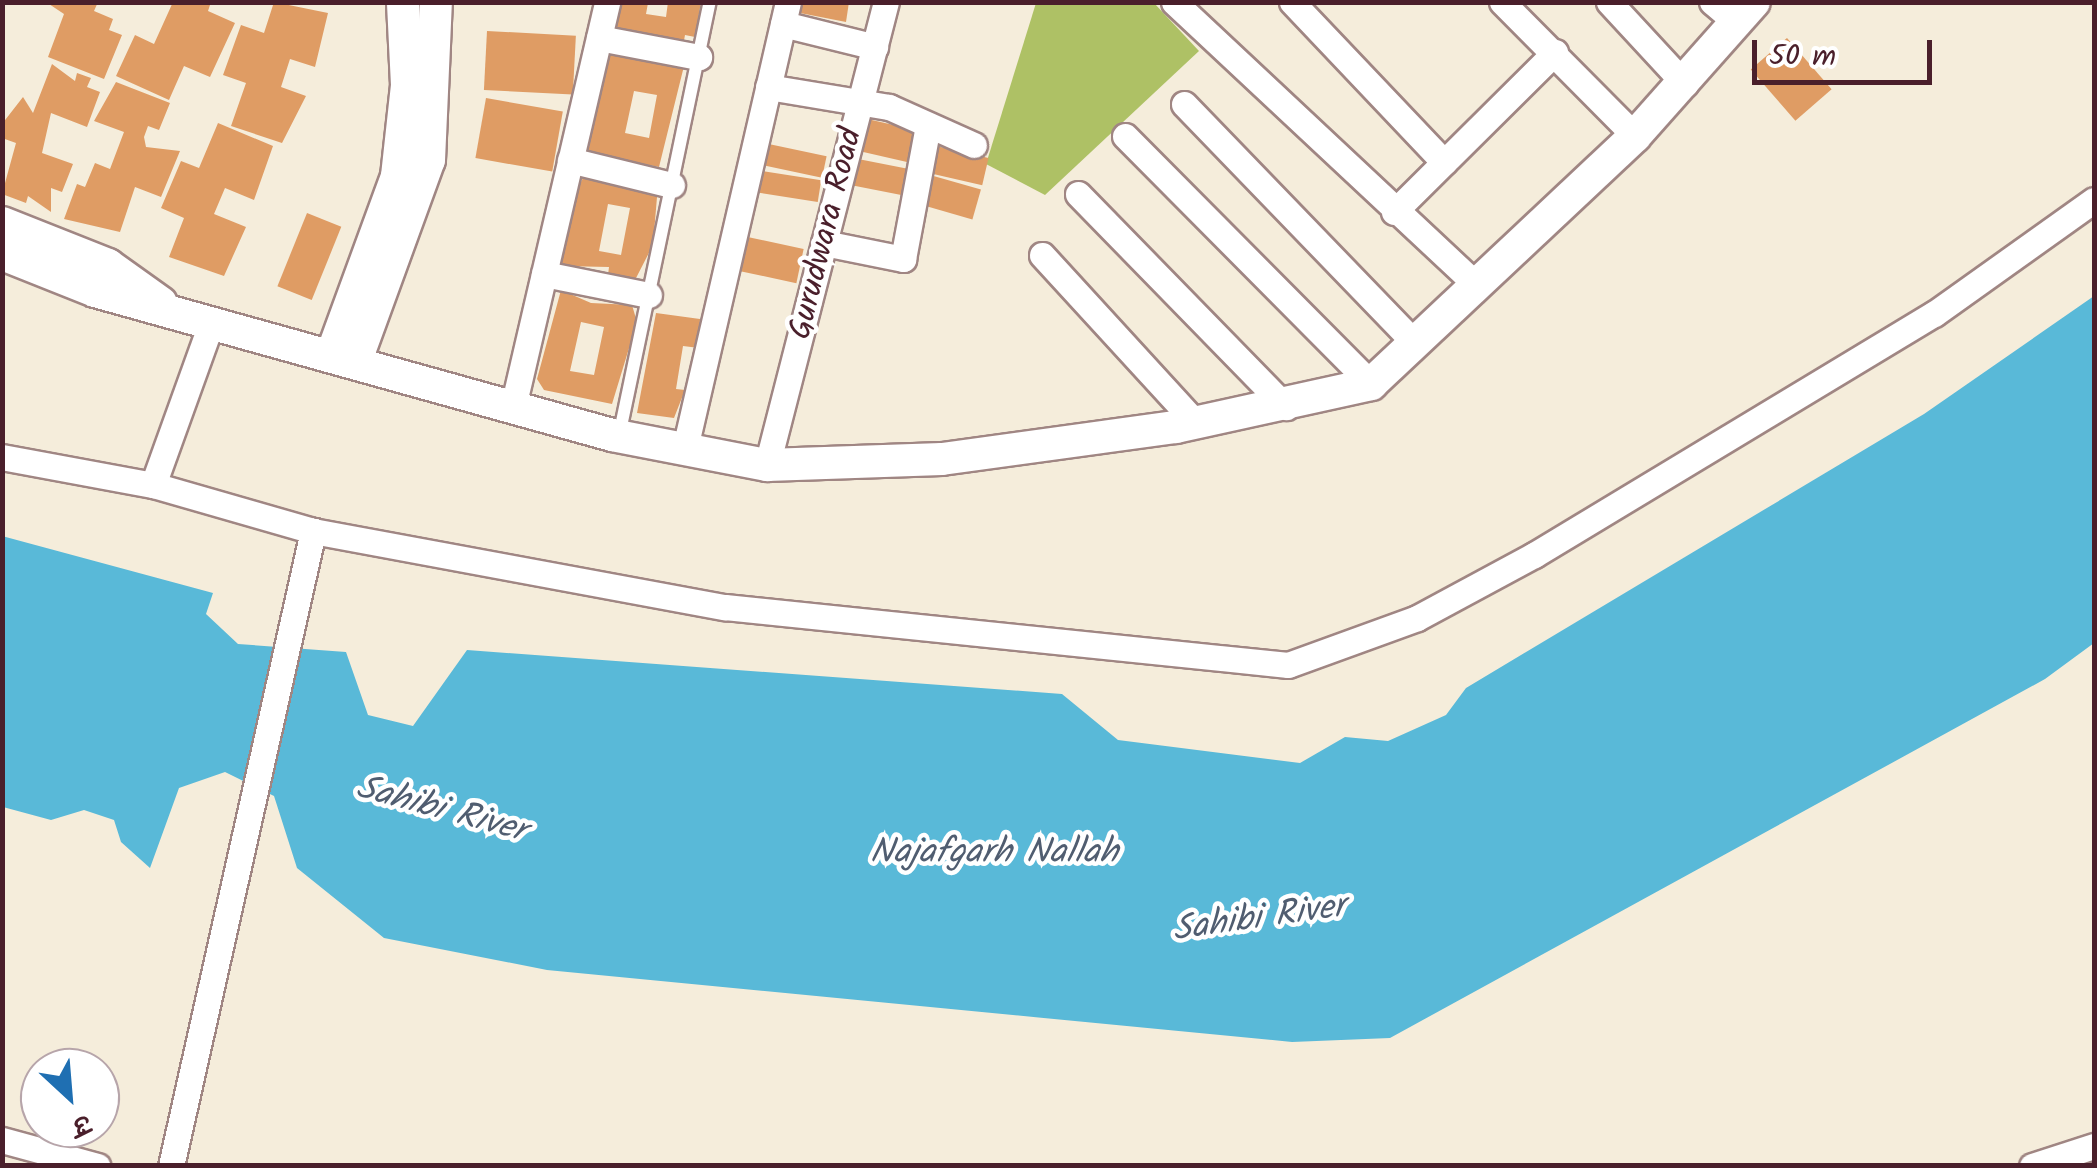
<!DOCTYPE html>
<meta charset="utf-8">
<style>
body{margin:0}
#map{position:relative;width:2097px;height:1168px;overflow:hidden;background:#f5eddb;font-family:Kalam,"Playpen Sans Deva",sans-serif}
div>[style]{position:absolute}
.green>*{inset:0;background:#aec165}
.water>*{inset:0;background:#59b9d8}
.building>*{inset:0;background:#df9c64;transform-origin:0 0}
.roads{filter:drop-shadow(2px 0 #a08683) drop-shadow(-2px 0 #a08683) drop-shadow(0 2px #a08683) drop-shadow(0 -2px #a08683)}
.service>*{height:12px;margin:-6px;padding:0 6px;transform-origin:6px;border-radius:6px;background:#fff}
.minor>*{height:25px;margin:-12.5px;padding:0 12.5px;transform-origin:12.5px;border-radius:12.5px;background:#fff}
.tertiary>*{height:32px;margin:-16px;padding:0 16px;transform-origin:16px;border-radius:16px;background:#fff}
span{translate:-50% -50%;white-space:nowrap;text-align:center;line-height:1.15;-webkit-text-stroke:9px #fff;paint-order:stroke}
.street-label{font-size:32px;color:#4a1f2b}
.water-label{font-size:35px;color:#505d70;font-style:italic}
.frame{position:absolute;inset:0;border:5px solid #4a1f2b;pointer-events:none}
.north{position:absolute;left:20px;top:1048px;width:100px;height:100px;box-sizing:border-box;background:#fff;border:2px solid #b7a5aa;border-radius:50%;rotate:154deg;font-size:28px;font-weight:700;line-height:40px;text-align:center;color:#4a1f2b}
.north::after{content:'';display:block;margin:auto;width:35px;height:45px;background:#1f6fb2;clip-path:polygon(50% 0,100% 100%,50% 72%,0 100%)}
.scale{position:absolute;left:1752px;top:40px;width:180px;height:45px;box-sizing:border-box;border:5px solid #4a1f2b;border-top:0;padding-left:12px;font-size:30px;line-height:35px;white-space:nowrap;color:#4a1f2b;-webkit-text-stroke:8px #fff;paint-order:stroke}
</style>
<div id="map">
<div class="green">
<i style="clip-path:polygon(1036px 3px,1154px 3px,1199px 51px,1045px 195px,986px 164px)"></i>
</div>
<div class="water">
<i style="clip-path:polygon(2094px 296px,2094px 643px,2045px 679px,1390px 1038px,1292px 1042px,547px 970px,384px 938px,297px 868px,274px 796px,225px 772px,179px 788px,150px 868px,121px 842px,114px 820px,84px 810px,51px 820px,3px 807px,2px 536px,213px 593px,206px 614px,238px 644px,346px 652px,368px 715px,413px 726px,467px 650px,1062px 694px,1118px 740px,1300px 763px,1345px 737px,1388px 741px,1446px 715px,1466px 688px,1924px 414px)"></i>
</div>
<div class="building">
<i style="clip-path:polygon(46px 2px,98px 2px,94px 11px,113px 19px,109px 30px,122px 35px,104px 79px,48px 57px,64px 14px)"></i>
<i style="clip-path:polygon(173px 2px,211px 2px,208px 11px,235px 23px,210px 77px,184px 66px,169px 100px,116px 76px,135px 35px,154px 44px)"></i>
<i style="clip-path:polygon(274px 2px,328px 13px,315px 67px,290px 59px,281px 87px,306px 96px,282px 143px,231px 126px,246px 83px,223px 75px,241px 25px,264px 33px)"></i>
<i style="clip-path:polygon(668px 2px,701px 2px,695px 37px,685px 35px,683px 46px,615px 34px,620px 6px,609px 3px,648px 3px,646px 14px,666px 17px)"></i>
<i style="clip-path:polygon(802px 2px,849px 2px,846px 22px,800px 13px)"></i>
<i style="left:487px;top:31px;width:89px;height:59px;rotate:3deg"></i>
<i style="left:1787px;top:38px;width:68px;height:48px;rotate:49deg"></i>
<i style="clip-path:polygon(evenodd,606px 53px,684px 66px,659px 167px,588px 153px,606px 53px,634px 91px,657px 95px,649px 138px,625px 133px,634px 91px)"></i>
<i style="clip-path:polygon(52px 64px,75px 81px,77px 73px,91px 78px,87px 87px,100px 92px,87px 127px,51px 113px,42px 153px,73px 164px,62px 192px,51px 188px,51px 212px,28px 196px,26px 203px,2px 194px,16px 143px,2px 138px,2px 124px,23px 97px,33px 113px)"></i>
<i style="clip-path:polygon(116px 82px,170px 103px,159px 130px,148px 126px,144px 137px,146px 147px,180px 151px,161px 197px,135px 187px,120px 232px,64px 219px,77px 184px,85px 187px,95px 163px,110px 169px,124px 132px,94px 121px)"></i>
<i style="left:486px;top:98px;width:78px;height:61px;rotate:10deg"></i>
<i style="left:863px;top:118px;width:55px;height:33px;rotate:13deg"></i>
<i style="clip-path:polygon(218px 123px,273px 146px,254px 200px,225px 188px,214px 214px,246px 227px,224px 276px,169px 257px,184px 218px,161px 208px,181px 161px,199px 168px)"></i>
<i style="left:764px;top:143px;width:64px;height:22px;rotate:12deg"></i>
<i style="left:932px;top:145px;width:58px;height:28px;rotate:13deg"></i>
<i style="left:853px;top:158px;width:57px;height:27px;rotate:11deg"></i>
<i style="left:756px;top:170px;width:66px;height:22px;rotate:9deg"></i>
<i style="clip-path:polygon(evenodd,586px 172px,658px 185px,653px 245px,635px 280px,608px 275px,609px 267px,561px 266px,564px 215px,586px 172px,608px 204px,630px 208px,621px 255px,599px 251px,608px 204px)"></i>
<i style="left:930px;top:175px;width:53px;height:31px;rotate:16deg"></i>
<i style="left:307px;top:213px;width:37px;height:79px;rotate:22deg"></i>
<i style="left:743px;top:236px;width:62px;height:35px;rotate:12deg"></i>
<i style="clip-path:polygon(evenodd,561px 290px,591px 303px,632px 305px,637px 322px,612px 404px,544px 390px,537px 379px,561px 290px,581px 322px,604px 327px,594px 375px,570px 371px,581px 322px)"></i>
<i style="clip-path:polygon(656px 313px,700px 319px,699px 348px,683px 346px,676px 389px,685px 390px,674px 418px,637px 413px)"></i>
</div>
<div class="roads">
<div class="service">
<i style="left:619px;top:436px;width:443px;rotate:-78.2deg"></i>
</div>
<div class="minor">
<i style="left:1174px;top:2px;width:416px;rotate:43.1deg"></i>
<i style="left:1292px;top:2px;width:221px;rotate:46.5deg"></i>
<i style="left:1502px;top:2px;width:189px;rotate:45.2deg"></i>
<i style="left:1609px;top:2px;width:112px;rotate:47.2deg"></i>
<i style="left:1712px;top:2px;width:33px;rotate:40deg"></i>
<i style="left:783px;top:24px;width:95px;rotate:14deg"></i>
<i style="left:599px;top:38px;width:102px;rotate:10.8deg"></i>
<i style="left:768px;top:87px;width:123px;rotate:9.4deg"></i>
<i style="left:889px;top:107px;width:93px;rotate:24.1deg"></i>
<i style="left:1184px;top:104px;width:334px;rotate:46deg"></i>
<i style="left:1125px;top:136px;width:349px;rotate:45.2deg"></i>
<i style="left:570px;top:160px;width:105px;rotate:13.8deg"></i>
<i style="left:1078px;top:194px;width:298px;rotate:45.7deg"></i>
<i style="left:1394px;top:212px;width:227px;rotate:-44.8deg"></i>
<i style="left:824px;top:243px;width:81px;rotate:11.4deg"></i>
<i style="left:903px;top:259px;width:136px;rotate:-79.4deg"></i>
<i style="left:1042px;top:255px;width:228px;rotate:47.5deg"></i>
<i style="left:544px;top:274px;width:107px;rotate:11.3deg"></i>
<i style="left:212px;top:321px;width:174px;rotate:109.8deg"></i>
<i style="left:153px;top:485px;width:166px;rotate:16deg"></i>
<i style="left:313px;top:531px;width:419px;rotate:10.5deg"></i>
<i style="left:725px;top:607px;width:566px;rotate:5.88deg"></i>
<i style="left:1288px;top:665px;width:137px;rotate:-20deg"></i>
<i style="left:1417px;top:618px;width:133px;rotate:-28.3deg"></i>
<i style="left:1534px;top:555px;width:467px;rotate:-31.1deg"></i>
<i style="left:1934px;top:314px;width:196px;rotate:-35.5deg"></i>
<i style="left:513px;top:407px;width:416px;rotate:-76.9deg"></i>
<i style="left:685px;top:448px;width:458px;rotate:-77deg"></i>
<i style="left:2px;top:457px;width:154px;rotate:10.5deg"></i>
<i style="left:767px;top:465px;width:478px;rotate:-75.6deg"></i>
<i style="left:2px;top:1140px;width:99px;rotate:15.2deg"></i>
<i style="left:171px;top:1166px;width:651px;rotate:-77.39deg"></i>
<i style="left:2032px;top:1166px;width:65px;rotate:-17.9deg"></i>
</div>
<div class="tertiary">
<i style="left:2px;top:223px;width:114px;rotate:21.6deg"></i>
<i style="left:108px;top:265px;width:65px;rotate:35.6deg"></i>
<i style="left:2px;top:254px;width:100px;rotate:21.7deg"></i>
<i style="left:95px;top:291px;width:537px;rotate:15.56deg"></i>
<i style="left:612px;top:435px;width:158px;rotate:11deg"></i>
<i style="left:767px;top:465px;width:175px;rotate:-2deg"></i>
<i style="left:942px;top:459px;width:236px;rotate:-7.8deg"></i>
<i style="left:1176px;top:427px;width:200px;rotate:-12.4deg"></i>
<i style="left:1371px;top:384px;width:362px;rotate:-43.2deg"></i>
<i style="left:1635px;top:136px;width:179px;rotate:-48.4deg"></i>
<i style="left:332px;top:354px;width:189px;rotate:-69.9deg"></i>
<i style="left:397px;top:176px;width:92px;rotate:-83.7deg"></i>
<i style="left:407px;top:85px;width:83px;rotate:-92.8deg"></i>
<i style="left:355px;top:363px;width:216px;rotate:-70deg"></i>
<i style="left:429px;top:160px;width:158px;rotate:-87.5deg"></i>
</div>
</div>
<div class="street-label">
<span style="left:827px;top:234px;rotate:-76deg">Gurudwara Road</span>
</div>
<div class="water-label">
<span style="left:441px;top:810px;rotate:15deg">Sahibi River</span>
<span style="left:994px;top:853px">Najafgarh Nallah</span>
<span style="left:1259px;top:919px;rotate:-8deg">Sahibi River</span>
</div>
<div class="frame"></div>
<div class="north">उ</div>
<div class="scale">50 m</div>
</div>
